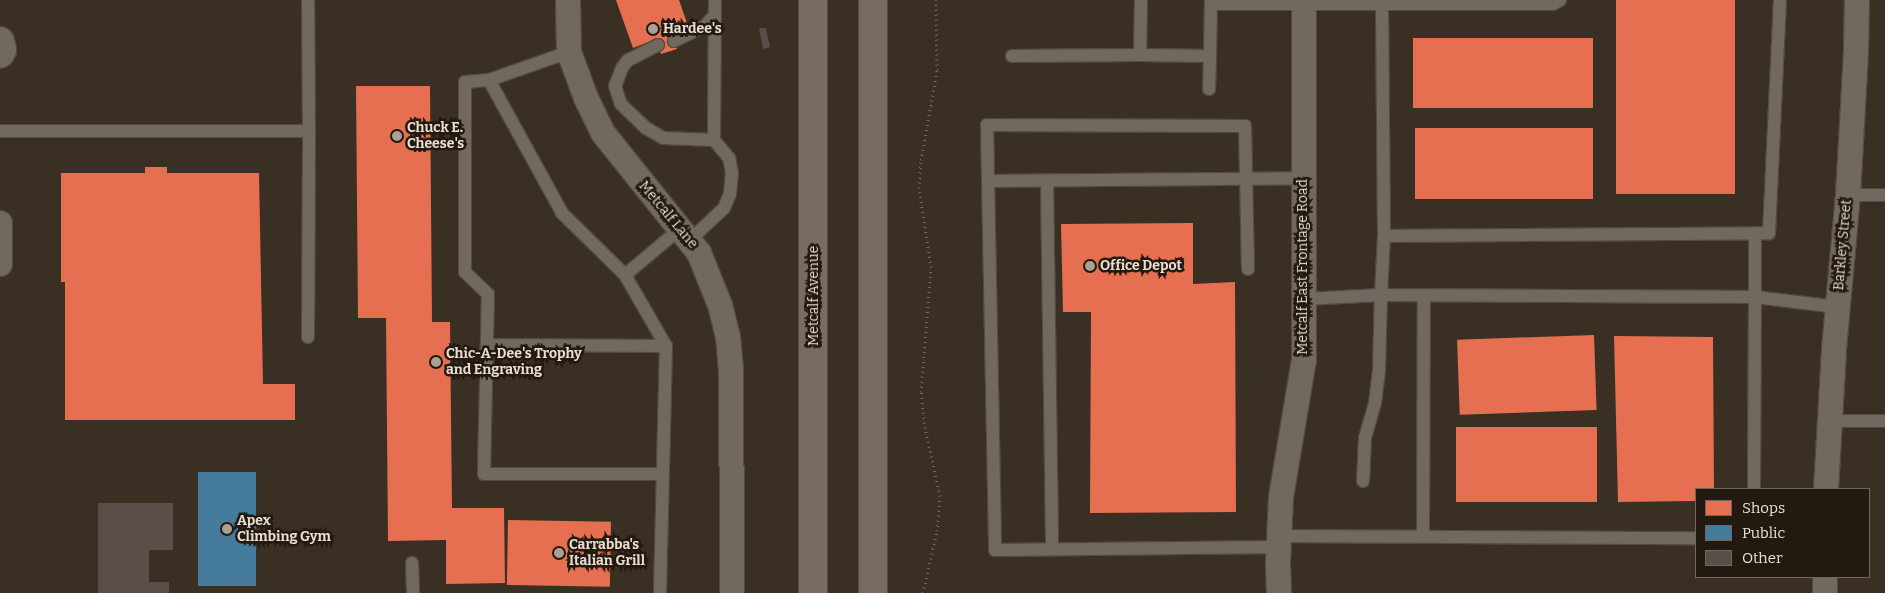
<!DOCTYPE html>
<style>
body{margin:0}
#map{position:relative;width:1885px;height:593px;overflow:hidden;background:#3a2f23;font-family:Bitter,serif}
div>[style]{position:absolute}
.shops>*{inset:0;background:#e76f51;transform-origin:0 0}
.public>*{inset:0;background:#457b9d;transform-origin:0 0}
.building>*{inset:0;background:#5a4f48}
.path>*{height:3px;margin-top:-1.5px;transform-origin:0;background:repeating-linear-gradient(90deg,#736b63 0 1px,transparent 0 5px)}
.roads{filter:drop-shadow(1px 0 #544a40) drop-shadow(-1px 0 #544a40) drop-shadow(0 1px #544a40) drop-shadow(0 -1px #544a40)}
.lane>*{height:12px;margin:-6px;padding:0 6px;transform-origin:6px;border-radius:6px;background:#71695f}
.street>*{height:24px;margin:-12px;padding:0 12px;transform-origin:12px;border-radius:12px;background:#71695f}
.secondary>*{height:28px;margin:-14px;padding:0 14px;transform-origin:14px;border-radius:14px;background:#71695f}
.primary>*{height:28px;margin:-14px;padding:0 14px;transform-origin:14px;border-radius:14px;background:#796b62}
.dots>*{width:14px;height:14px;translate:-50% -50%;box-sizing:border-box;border:2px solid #221910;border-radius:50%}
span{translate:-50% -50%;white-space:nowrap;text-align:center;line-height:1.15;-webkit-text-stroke:5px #221910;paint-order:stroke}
.poi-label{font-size:14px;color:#eaddd0;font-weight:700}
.left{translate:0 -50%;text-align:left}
.street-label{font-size:14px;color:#eaddd0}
.legend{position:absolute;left:1695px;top:488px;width:175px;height:90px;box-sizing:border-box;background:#221910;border:1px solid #72675d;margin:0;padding:6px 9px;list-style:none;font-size:15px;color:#eaddd0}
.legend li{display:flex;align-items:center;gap:10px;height:25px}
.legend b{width:25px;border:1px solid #72675d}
</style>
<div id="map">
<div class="shops">
<i style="clip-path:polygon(616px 0,679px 0,688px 26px,671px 33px,677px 49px,661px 54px,656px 39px,633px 48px)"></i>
<i style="left:1616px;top:0;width:119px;height:194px"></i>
<i style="left:1413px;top:38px;width:180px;height:70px"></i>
<i style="clip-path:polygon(356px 86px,430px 86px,432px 322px,450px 322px,452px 508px,504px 508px,505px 583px,446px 584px,446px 540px,388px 541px,386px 318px,358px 318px)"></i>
<i style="left:1415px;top:128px;width:178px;height:71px"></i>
<i style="clip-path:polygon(145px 167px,167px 167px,167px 173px,259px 173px,263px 384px,295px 384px,295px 420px,65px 420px,65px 282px,61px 282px,61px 173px,145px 173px)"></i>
<i style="clip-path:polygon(1193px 223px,1193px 284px,1235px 282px,1236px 512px,1090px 513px,1091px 312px,1063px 312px,1061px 224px)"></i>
<i style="left:1594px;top:335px;width:75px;height:137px;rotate:88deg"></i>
<i style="clip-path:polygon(1614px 336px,1713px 337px,1714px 489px,1696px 489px,1696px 501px,1618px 502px)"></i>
<i style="left:1456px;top:427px;width:141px;height:75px"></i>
<i style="left:508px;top:520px;width:103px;height:65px;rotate:1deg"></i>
</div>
<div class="public">
<i style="left:198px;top:472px;width:58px;height:114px"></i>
</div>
<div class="building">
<i style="clip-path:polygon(759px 28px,766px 28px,770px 47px,763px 49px)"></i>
<i style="clip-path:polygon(98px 503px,173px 503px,173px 550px,149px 550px,149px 582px,169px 582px,169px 593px,98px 593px)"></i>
</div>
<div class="path">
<i style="left:923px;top:593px;width:64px;rotate:-77.3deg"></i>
<i style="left:937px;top:531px;width:35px;rotate:-85deg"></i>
<i style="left:940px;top:496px;width:70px;rotate:-102.4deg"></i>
<i style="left:925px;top:428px;width:36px;rotate:-96deg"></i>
<i style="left:921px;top:392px;width:125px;rotate:-85.4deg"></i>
<i style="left:931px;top:267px;width:80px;rotate:-98.6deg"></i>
<i style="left:919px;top:188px;width:28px;rotate:-86deg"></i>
<i style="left:921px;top:160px;width:91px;rotate:-79.9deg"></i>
<i style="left:937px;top:70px;width:70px;rotate:-90.8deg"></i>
</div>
<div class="roads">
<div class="lane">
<i style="left:1141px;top:0;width:55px;rotate:91deg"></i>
<i style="left:1140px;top:55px;width:70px;rotate:0.8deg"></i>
<i style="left:1210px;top:56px;width:56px;rotate:-89deg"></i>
<i style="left:1560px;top:0;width:8px;rotate:150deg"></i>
<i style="left:1553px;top:4px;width:171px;rotate:180deg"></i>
<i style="left:1382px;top:4px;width:232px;rotate:89.5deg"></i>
<i style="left:1384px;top:236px;width:385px;rotate:-0.4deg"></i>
<i style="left:1769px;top:233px;width:233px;rotate:-87.3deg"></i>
<i style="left:1211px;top:4px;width:171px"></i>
<i style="left:1382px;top:4px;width:4px;rotate:-90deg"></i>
<i style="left:674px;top:41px;width:34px;rotate:-26deg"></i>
<i style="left:705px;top:26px;width:15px;rotate:-48deg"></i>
<i style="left:658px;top:45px;width:34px;rotate:153deg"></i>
<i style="left:628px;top:60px;width:10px;rotate:127deg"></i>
<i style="left:622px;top:68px;width:19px;rotate:111deg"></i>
<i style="left:615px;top:86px;width:19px;rotate:72deg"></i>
<i style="left:621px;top:104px;width:35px;rotate:44deg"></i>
<i style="left:646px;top:128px;width:20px;rotate:30deg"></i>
<i style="left:663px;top:138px;width:51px;rotate:2.2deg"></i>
<i style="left:569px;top:52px;width:85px;rotate:160.7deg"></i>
<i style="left:489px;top:80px;width:152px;rotate:61.2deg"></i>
<i style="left:562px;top:213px;width:88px;rotate:44.5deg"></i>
<i style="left:625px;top:275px;width:82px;rotate:60deg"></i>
<i style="left:666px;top:346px;width:247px;rotate:91.4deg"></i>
<i style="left:1012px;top:56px;width:128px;rotate:-0.4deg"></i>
<i style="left:489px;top:80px;width:24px;rotate:175deg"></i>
<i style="left:465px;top:82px;width:190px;rotate:90deg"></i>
<i style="left:465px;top:272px;width:32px;rotate:44deg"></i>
<i style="left:488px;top:294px;width:180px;rotate:91.3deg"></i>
<i style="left:484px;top:474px;width:178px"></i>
<i style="left:1209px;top:89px;width:33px;rotate:-88deg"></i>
<i style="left:0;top:131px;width:309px"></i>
<i style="left:309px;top:131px;width:131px;rotate:-90.4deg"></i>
<i style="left:988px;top:181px;width:315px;rotate:-0.5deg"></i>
<i style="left:1047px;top:181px;width:368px;rotate:89.2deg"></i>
<i style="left:1848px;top:195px;width:37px"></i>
<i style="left:1755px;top:233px;width:64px;rotate:90deg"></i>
<i style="left:1755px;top:297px;width:84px;rotate:6.9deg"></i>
<i style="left:690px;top:240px;width:47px;rotate:-43.3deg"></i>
<i style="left:724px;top:208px;width:15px;rotate:-67deg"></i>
<i style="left:730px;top:194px;width:21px;rotate:-85deg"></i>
<i style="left:732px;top:173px;width:15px;rotate:-101deg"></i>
<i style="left:729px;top:158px;width:23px;rotate:-130deg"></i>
<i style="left:714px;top:140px;width:140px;rotate:-89.6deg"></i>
<i style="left:1248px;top:269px;width:143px;rotate:-91.2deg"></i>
<i style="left:1245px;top:126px;width:258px;rotate:-179.8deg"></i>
<i style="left:987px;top:125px;width:425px;rotate:88.9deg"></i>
<i style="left:995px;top:550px;width:284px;rotate:-0.6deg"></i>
<i style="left:625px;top:275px;width:73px;rotate:-40deg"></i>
<i style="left:1305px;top:299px;width:76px;rotate:-3deg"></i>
<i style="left:1381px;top:295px;width:59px;rotate:-87.1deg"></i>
<i style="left:308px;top:337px;width:206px;rotate:-89.7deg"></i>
<i style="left:487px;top:345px;width:179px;rotate:0.3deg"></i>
<i style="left:1830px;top:421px;width:55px"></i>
<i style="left:1363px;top:481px;width:43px;rotate:-87.3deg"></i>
<i style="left:1365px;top:438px;width:36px;rotate:-74deg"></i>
<i style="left:1375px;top:403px;width:34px;rotate:-83deg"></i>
<i style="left:1379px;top:369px;width:74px;rotate:-88.5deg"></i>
<i style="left:1381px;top:295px;width:374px;rotate:0.3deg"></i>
<i style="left:1755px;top:297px;width:192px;rotate:90.3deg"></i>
<i style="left:1279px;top:536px;width:417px;rotate:0.3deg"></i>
<i style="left:1423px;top:537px;width:242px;rotate:-89.8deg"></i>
<i style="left:412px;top:563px;width:30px;rotate:88deg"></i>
</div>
<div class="street">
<i style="left:568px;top:0;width:52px;rotate:88.9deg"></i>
<i style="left:569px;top:52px;width:49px;rotate:69.7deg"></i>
<i style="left:586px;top:98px;width:39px;rotate:64deg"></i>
<i style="left:603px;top:133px;width:154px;rotate:51.3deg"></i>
<i style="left:699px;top:253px;width:56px;rotate:68deg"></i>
<i style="left:720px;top:305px;width:32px;rotate:76deg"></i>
<i style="left:728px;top:336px;width:32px;rotate:85deg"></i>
<i style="left:731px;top:368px;width:225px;rotate:89.7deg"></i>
<i style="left:0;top:223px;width:41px;rotate:90deg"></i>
<i style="left:1826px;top:489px;width:140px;rotate:-86.7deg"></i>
<i style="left:1834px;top:349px;width:155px;rotate:-84.8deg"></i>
<i style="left:1848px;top:195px;width:145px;rotate:-86.8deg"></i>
<i style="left:1856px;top:50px;width:50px;rotate:-88.9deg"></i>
<i style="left:1825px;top:577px;width:16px;rotate:90deg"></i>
<i style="left:1279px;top:593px;width:32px;rotate:-92deg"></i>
<i style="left:1278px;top:561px;width:64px;rotate:-87.3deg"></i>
<i style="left:1281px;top:497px;width:139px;rotate:-80.5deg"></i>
<i style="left:1304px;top:360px;width:360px;rotate:-90deg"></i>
</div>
<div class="secondary">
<i style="left:0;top:41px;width:9px;rotate:77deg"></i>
<i style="left:2px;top:50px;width:4px;rotate:117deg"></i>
</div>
<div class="primary">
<i style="left:813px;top:0;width:593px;rotate:90deg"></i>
<i style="left:873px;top:593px;width:593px;rotate:-90deg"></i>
</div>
</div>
<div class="dots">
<i style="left:653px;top:29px;background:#aca093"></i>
<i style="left:397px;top:136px;background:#aca093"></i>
<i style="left:1090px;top:266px;background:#aca093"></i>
<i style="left:436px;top:362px;background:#aca093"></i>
<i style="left:227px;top:529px;background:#aca093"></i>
<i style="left:559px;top:553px;background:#aca093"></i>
</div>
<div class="poi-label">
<span class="left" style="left:663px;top:29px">Hardee's</span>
<span class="left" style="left:407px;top:136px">Chuck E.<br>Cheese's</span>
<span class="left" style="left:1100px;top:266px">Office Depot</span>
<span class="left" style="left:446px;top:362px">Chic-A-Dee's Trophy<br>and Engraving</span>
<span class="left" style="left:237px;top:529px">Apex<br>Climbing Gym</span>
<span class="left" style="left:569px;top:553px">Carrabba's<br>Italian Grill</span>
</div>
<div class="street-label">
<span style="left:668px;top:215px;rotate:50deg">Metcalf Lane</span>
<span style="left:1843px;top:245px;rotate:-85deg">Barkley Street</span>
<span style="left:1303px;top:267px;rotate:-90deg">Metcalf East Frontage Road</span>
<span style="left:814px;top:296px;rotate:-90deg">Metcalf Avenue</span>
</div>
<ul class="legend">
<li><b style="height:14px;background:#e76f51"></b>Shops</li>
<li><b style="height:14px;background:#457b9d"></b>Public</li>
<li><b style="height:14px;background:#5a4f48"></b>Other</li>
</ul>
</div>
